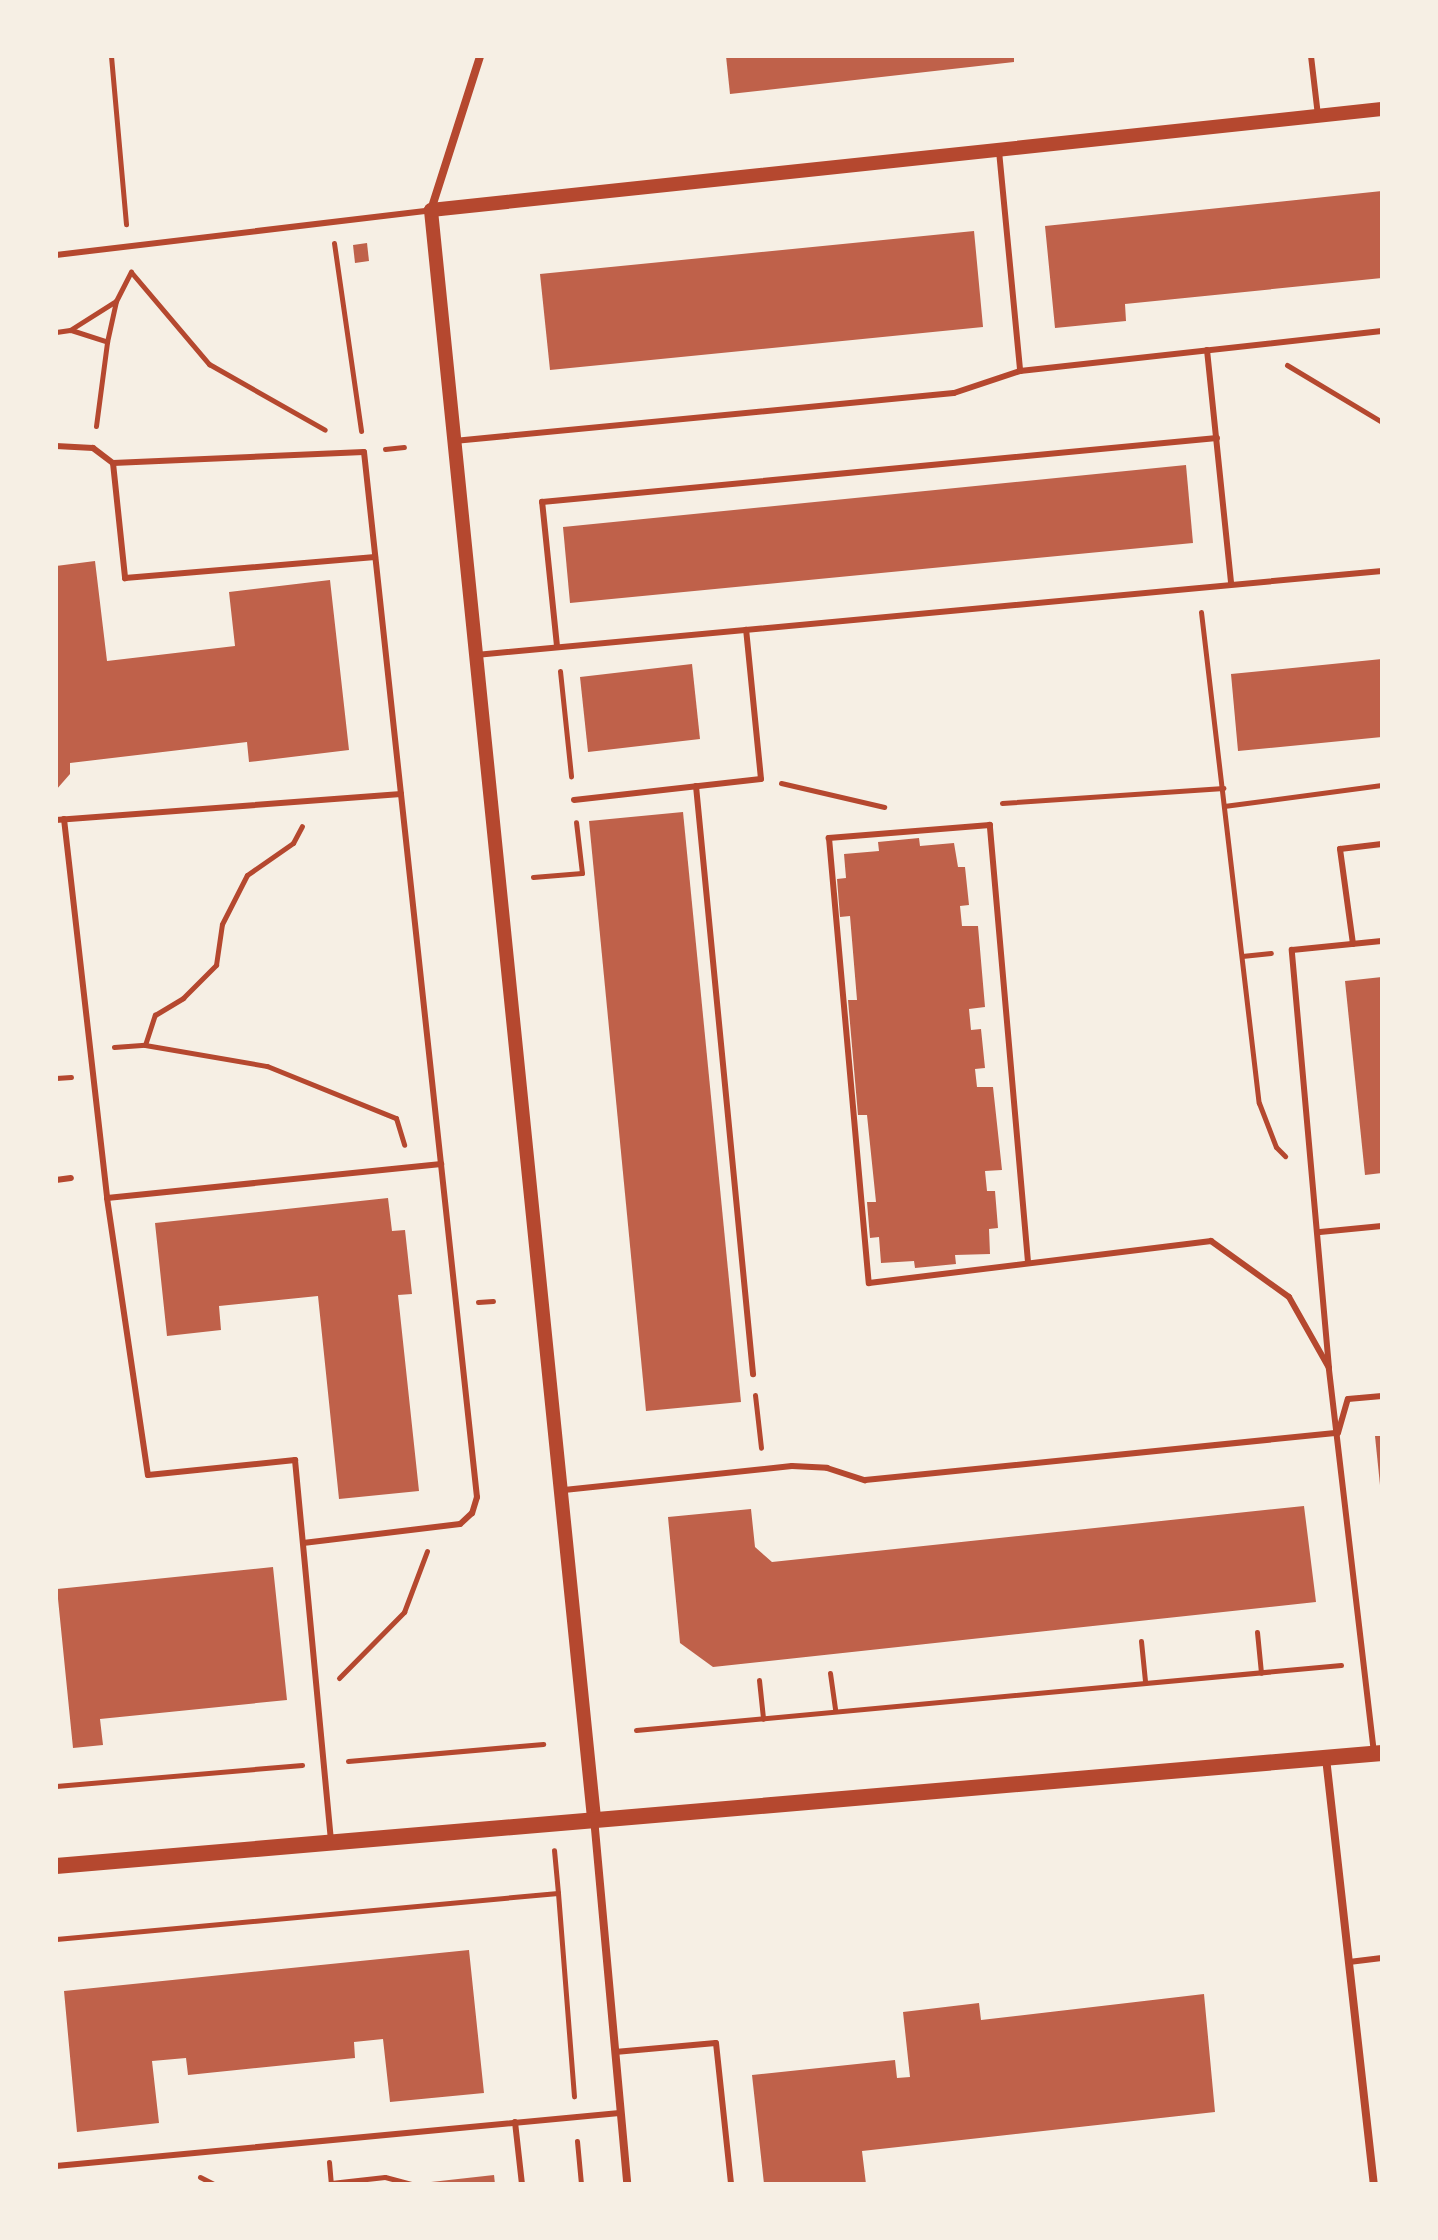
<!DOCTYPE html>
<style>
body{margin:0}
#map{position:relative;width:1438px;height:2240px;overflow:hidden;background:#f6efe4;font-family:Literata,serif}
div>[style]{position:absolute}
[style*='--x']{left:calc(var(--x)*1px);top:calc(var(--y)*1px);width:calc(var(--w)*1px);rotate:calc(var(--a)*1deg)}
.building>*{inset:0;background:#bf614a}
.path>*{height:5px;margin:-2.5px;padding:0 2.5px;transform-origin:2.5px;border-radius:2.5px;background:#b5482f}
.service>*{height:6px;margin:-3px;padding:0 3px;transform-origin:3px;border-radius:3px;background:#b5482f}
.minor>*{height:8px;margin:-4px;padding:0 4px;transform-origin:4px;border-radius:4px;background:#b5482f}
.tertiary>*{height:14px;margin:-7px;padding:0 7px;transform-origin:7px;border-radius:7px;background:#b5482f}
.secondary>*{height:16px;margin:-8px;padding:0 8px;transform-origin:8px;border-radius:8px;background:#b5482f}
span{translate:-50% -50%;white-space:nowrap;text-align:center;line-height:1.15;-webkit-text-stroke:8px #f6efe4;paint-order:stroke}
.frame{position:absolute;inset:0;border:58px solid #f6efe4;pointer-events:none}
</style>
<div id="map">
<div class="building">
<div style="clip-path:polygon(726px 56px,1014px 56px,1014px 62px,730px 94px)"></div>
<div style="clip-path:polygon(1382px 191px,1382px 278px,1125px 304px,1126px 321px,1055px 328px,1045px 226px)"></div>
<div style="clip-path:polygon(974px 231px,983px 327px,550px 370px,540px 274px)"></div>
<div style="clip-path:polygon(367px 243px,369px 261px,355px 263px,353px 245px)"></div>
<div style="clip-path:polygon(1186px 465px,1193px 543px,570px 603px,563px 527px)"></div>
<div style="clip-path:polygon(95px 561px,107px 661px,235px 646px,229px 592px,330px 580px,349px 750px,249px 762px,247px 742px,70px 763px,70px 774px,56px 790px,56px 566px)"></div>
<div style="clip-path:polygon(1382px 659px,1382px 737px,1238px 751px,1231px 674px)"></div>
<div style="clip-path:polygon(692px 664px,700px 739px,588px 752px,580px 677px)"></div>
<div style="clip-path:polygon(683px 812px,741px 1402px,646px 1411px,589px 821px)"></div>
<div style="clip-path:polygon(919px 838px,920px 846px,954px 843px,958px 867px,965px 867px,969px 905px,960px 906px,962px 926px,978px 926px,985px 1007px,969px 1009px,971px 1030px,981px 1029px,985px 1068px,975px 1069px,977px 1087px,993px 1087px,1002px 1170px,985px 1171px,987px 1191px,995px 1191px,998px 1228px,989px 1229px,990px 1254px,955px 1255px,956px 1264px,915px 1268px,914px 1261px,881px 1263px,879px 1237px,870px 1238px,867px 1202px,876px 1202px,867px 1115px,858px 1115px,848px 1000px,857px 1000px,850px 916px,840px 917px,837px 879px,846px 878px,844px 854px,879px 851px,878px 842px)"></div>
<div style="clip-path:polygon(1382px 977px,1382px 1173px,1365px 1175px,1345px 981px)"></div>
<div style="clip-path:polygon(388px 1198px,392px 1231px,405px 1230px,412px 1294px,398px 1295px,419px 1491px,339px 1499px,318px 1296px,219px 1306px,221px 1330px,167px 1336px,155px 1223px)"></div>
<div style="clip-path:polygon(1375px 1436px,1382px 1436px,1382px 1484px,1380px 1485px)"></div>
<div style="clip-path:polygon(1304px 1506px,1316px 1602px,713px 1667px,680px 1643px,668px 1517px,751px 1509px,755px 1547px,772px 1562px)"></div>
<div style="clip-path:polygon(273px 1567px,287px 1700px,100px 1719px,103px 1745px,73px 1748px,57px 1589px)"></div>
<div style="clip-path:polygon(469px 1950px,484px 2093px,390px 2102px,383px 2039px,354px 2042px,355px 2058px,188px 2075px,186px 2058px,152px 2061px,159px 2123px,77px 2132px,64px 1991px)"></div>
<div style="clip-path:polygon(1204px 1994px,1215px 2112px,862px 2151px,866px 2184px,764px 2184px,752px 2075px,895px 2060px,897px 2078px,910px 2077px,903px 2012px,979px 2003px,981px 2020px)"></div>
<div style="clip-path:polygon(494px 2175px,495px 2184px,431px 2184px,431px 2182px)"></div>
</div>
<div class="path">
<div style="--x:111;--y:56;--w:169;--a:84.9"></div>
<div style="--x:334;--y:243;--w:190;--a:81.8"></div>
<div style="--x:71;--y:330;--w:38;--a:18"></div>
<div style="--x:56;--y:332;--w:14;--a:-8"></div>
<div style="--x:70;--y:330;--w:54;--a:-32.2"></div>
<div style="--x:1287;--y:365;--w:111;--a:31"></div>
<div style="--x:96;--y:426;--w:85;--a:-82.5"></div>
<div style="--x:107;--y:342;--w:42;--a:-77.6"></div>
<div style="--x:116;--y:301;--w:33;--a:-63"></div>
<div style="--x:131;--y:272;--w:121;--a:49.7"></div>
<div style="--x:209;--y:364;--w:133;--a:29.6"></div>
<div style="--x:385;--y:449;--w:19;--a:-6"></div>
<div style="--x:1201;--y:612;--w:494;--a:83.3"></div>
<div style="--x:1259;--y:1103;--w:47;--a:68.9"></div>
<div style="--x:1276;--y:1147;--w:13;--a:45"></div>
<div style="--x:560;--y:671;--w:106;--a:84"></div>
<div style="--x:781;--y:783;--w:106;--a:13.1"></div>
<div style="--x:1002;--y:803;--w:222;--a:-3.9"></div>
<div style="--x:1224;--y:806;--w:159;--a:-7.6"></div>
<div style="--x:533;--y:877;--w:49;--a:-4.7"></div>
<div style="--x:582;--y:873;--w:51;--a:-96.7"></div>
<div style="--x:1242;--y:956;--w:29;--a:-6"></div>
<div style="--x:145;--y:1045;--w:32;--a:-72"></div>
<div style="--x:155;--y:1015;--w:33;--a:-31"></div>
<div style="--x:183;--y:998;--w:47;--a:-45"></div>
<div style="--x:216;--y:965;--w:41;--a:-81.7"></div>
<div style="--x:222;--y:924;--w:55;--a:-63"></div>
<div style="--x:247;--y:875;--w:56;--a:-34.8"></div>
<div style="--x:293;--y:843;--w:19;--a:-62"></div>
<div style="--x:114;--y:1047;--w:31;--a:-4"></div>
<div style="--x:145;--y:1045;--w:124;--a:9.8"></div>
<div style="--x:267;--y:1066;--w:139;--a:22"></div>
<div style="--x:396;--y:1118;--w:28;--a:73"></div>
<div style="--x:56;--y:1078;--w:15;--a:-4"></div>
<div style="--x:478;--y:1302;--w:15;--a:-4"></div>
<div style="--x:755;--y:1395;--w:53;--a:83.5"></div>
<div style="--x:1257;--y:1632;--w:41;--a:84.4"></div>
<div style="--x:1141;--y:1641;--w:40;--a:84.3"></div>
<div style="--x:830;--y:1673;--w:37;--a:82"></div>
<div style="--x:339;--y:1678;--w:93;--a:-45.4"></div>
<div style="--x:404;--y:1612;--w:65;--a:-69.3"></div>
<div style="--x:759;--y:1680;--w:39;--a:84"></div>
<div style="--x:636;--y:1730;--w:708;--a:-5.27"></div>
<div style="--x:348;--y:1761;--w:196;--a:-5"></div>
<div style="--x:56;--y:1786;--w:247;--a:-4.9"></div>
<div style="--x:558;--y:1893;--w:204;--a:85.5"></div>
<div style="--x:56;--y:1939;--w:504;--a:-5.24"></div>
<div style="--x:558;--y:1893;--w:43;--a:-95.3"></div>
<div style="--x:577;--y:2141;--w:43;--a:84.7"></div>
<div style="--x:329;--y:2162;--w:22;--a:85"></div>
<div style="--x:200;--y:2177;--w:16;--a:27"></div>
<div style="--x:331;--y:2183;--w:54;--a:-6.3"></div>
<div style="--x:385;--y:2177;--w:28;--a:15"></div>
</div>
<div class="service">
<div style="--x:1311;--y:56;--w:60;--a:83.3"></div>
<div style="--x:999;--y:151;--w:221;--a:84.5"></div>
<div style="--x:56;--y:255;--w:378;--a:-6.8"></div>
<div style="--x:1207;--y:350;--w:235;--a:84.1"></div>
<div style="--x:454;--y:441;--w:502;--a:-5.48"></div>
<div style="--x:954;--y:393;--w:70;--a:-18.4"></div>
<div style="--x:1020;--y:371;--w:364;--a:-6.3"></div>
<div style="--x:56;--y:446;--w:37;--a:3"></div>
<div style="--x:93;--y:448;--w:25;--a:37"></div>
<div style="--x:113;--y:463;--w:251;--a:-2.5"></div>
<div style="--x:364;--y:452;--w:1051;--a:83.83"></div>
<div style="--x:477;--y:1497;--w:17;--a:107"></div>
<div style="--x:472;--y:1513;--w:16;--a:137"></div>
<div style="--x:460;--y:1524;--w:158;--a:173.1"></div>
<div style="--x:113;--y:463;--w:116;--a:84"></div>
<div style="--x:125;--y:578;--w:251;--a:-4.8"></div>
<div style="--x:557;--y:646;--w:145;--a:-95.9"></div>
<div style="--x:542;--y:502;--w:678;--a:-5.42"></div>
<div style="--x:476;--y:655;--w:910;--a:-5.3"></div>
<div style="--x:696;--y:786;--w:591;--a:84.46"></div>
<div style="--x:574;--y:800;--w:188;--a:-6.4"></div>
<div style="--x:761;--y:779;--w:150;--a:-95.7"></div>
<div style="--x:64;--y:819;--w:381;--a:83.5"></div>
<div style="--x:107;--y:1198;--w:280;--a:81.6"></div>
<div style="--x:148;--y:1475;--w:148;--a:-5.8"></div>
<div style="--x:295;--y:1460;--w:382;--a:84.6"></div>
<div style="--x:56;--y:820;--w:346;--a:-4.3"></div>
<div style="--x:1353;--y:944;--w:96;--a:-97.8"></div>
<div style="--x:1340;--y:849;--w:42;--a:-6.8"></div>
<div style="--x:56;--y:1180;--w:15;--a:-8"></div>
<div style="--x:107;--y:1198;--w:336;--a:-5.8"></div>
<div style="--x:1320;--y:1232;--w:62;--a:-5.5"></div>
<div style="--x:1028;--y:1262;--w:439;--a:-95"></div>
<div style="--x:990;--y:825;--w:162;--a:175.4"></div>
<div style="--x:829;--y:838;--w:447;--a:84.9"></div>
<div style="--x:869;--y:1283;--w:345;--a:-7"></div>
<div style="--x:1211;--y:1241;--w:96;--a:35.7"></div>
<div style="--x:1289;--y:1297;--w:81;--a:60.6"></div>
<div style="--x:564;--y:1490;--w:229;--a:-6"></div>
<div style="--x:792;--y:1466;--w:35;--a:3"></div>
<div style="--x:827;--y:1468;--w:40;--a:18"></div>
<div style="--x:865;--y:1480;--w:475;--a:-5.7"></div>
<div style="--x:1338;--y:1433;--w:35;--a:-74"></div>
<div style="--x:1348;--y:1399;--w:34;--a:-5"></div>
<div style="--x:1374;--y:1753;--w:388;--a:-96.7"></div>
<div style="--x:1329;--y:1368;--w:420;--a:-95.1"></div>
<div style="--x:1292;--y:950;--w:90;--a:-5.7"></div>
<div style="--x:1349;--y:1962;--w:33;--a:-7"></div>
<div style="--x:615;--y:2052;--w:101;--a:-5.1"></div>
<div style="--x:716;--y:2043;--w:142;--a:83.9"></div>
<div style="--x:515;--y:2122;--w:62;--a:83.6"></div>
<div style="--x:56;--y:2166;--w:566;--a:-5.37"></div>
</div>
<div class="minor">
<div style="--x:431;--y:210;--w:162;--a:-72.3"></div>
<div style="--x:1326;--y:1758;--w:429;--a:83.6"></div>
<div style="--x:594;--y:1818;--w:367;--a:84.8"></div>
</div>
<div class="tertiary">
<div style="--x:594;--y:1818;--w:1616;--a:-95.79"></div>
<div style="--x:431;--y:210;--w:956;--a:-6.06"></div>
</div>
<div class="secondary">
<div style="--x:56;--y:1866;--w:1331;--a:-4.87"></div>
</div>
<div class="frame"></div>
</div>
